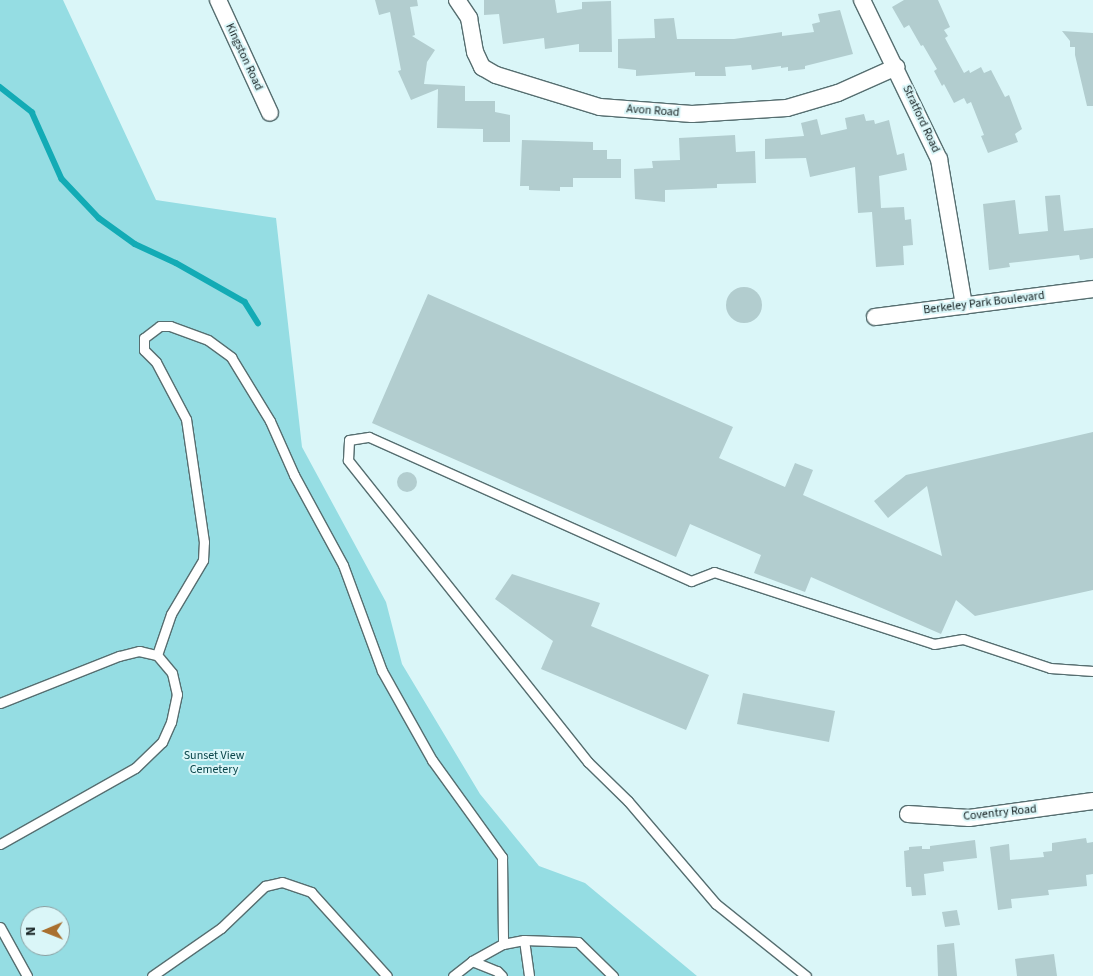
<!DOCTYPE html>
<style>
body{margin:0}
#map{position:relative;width:1093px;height:976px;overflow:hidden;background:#daf6f8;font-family:"Source Sans 3",sans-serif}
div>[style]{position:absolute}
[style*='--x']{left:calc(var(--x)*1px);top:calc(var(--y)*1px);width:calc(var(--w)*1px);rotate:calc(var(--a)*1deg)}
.green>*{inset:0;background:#95dde3}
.stream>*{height:5.5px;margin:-2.75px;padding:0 2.75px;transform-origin:2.75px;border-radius:2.75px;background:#13abb5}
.building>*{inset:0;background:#b2cdcf}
.round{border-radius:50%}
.roads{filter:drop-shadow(1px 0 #566e70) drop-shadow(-1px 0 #566e70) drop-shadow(0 1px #566e70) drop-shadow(0 -1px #566e70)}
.lane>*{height:9px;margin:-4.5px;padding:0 4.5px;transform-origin:4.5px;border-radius:4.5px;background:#fff}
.street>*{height:16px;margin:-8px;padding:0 8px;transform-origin:8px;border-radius:8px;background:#fff}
span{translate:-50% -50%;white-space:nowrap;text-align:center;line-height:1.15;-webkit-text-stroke:4px #daf6f8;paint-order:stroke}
.street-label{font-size:12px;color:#131d1e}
.park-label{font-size:12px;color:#094549}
.north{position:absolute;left:20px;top:906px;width:50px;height:50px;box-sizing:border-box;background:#daf6f8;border:1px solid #8a9fa1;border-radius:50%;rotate:269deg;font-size:14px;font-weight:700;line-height:20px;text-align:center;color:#131d1e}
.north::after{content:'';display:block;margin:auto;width:18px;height:22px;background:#a9702f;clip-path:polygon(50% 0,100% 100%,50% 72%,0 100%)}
</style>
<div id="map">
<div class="green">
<div style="clip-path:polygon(evenodd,0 0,63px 0,156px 200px,276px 218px,302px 447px,386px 602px,402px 664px,480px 794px,539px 866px,585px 883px,697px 976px,0 976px,0 0,30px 916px,60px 916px,60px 946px,30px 946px,30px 916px)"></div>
</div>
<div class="stream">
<div style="--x:0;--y:87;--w:41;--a:38"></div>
<div style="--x:32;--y:112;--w:73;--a:65.9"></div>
<div style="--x:62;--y:179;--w:54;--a:46.5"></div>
<div style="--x:99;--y:218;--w:44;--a:35.8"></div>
<div style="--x:135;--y:244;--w:45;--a:24.9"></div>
<div style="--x:176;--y:263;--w:79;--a:29.5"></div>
<div style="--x:245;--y:302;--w:25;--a:58"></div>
</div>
<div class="building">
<div style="clip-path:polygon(375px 0,417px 0,418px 6px,410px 7px,415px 35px,412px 36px,435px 50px,427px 62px,424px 84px,465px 86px,465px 101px,495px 101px,495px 112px,510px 115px,510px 142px,483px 142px,483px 129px,437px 128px,438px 89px,411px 100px,398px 71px,401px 70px,390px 12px,379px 15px)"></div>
<div style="clip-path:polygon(484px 0,555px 0,557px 13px,582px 9px,582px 2px,611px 1px,612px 52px,579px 52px,579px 44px,545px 49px,544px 38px,503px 44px,499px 14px,484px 15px)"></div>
<div style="clip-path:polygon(904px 0,938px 0,950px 27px,944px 30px,948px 36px,945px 38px,964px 73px,969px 70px,970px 73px,981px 67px,984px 73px,991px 70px,1005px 97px,1009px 95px,1022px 129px,1015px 134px,1018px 142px,988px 153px,981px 136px,984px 135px,971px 102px,967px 104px,964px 98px,954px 103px,944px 84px,942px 86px,934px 71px,937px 69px,923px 45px,921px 46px,909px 25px,904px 28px,892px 7px)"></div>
<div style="clip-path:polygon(840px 10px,853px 54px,805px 66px,805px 69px,788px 71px,788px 67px,781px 68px,781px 66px,752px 70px,751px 65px,725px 67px,726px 76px,695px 76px,695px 72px,636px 76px,636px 70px,618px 68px,618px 39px,655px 38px,654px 19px,674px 18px,677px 39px,734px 39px,782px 32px,782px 36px,814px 32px,812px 24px,820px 22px,818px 14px)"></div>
<div style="clip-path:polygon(1062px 31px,1093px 33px,1093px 106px,1087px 106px,1075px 55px,1075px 47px,1070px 47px,1070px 41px)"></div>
<div style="clip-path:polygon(864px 114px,866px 121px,874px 120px,875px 124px,889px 120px,897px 155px,904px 153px,907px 170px,879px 176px,881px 208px,904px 207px,905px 220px,911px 219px,913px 245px,903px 246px,904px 265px,876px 267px,872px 212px,858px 213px,855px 167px,810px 177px,806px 158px,765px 159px,765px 139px,804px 136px,801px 123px,817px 119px,821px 135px,847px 129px,845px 118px)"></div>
<div style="clip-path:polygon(735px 135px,736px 152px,755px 151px,756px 183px,717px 184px,717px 188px,665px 190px,665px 202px,635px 199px,634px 169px,653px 168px,652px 161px,680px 160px,679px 138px)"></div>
<div style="clip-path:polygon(522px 140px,593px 142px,593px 150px,607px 150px,607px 159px,621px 159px,621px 178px,573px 178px,573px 187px,560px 187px,560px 191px,529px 190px,529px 186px,520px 186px)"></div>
<div style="clip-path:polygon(1060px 195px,1064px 231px,1093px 228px,1093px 258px,1080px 260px,1079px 255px,1009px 263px,1010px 267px,989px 270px,983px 204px,1015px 200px,1019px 234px,1048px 231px,1045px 196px)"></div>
<div class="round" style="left:726px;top:287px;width:36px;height:36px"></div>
<div style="clip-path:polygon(428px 294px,733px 427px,719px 458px,785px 487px,795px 463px,813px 470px,803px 495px,942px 556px,927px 486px,888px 518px,874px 501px,906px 475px,1093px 432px,1093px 590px,975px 616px,956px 600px,941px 634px,811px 577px,805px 592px,754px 573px,761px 555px,690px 524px,676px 557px,372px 423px)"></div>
<div class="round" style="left:397px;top:472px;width:20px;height:20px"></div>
<div style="clip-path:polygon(512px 574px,600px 603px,591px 626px,709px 675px,686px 730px,541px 669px,553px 641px,495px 599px)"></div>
<div style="clip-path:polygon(743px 693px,835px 711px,829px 742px,737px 724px)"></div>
<div style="clip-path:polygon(1086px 838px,1087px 843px,1093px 842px,1093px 874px,1086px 875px,1087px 886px,1048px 890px,1049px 895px,1011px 899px,1012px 908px,998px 910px,990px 847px,1009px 844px,1010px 860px,1044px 857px,1043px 852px,1052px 851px,1052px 843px)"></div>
<div style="clip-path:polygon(975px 840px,977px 858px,943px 862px,944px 871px,924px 874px,926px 895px,912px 896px,911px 887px,906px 887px,904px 851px,909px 850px,909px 847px,922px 846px,922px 849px,930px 849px,930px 846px)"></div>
<div style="clip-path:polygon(957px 910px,960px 925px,945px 927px,942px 912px)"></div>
<div style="clip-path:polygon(954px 943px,957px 976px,938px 976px,937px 945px)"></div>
<div style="clip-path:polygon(1054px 954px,1057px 976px,1017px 976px,1015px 959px)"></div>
</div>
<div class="roads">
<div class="lane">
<div style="--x:157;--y:655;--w:43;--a:-71.1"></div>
<div style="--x:171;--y:614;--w:63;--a:-59.3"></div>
<div style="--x:203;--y:560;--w:18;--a:-87"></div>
<div style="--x:204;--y:542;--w:124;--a:-98.3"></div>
<div style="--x:186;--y:419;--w:64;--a:-117.8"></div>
<div style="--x:156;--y:362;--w:17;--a:-135"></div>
<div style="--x:144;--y:350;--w:12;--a:-90"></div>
<div style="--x:144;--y:338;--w:20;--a:-37"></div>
<div style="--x:160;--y:326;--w:10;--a:0"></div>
<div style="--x:170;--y:326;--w:40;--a:20.2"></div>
<div style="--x:208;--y:340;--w:29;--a:36"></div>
<div style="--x:231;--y:357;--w:75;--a:58.6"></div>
<div style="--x:270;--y:421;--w:59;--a:66"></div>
<div style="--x:294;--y:475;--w:102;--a:61.4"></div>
<div style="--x:343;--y:565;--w:113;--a:69.8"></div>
<div style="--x:382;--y:671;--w:102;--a:60.7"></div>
<div style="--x:432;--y:760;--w:120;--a:54.2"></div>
<div style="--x:502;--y:857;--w:87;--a:89.3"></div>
<div style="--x:0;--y:703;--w:128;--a:-21.6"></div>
<div style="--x:119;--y:656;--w:21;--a:-14"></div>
<div style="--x:139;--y:651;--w:18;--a:13"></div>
<div style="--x:157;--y:655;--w:23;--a:50"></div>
<div style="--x:172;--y:673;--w:22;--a:77"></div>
<div style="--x:177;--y:694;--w:29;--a:102"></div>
<div style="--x:171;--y:722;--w:22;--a:114"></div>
<div style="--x:162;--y:742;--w:37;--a:136"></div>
<div style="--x:135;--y:768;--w:155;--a:150.6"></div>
<div style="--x:0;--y:927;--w:56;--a:61.1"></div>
<div style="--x:524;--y:940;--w:36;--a:82"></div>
<div style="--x:472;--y:961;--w:27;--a:22"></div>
<div style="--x:497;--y:971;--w:7;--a:45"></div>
<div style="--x:152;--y:976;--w:84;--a:-34.8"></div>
<div style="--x:221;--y:928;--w:61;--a:-43.7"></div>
<div style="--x:265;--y:886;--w:17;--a:-13"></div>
<div style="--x:282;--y:882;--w:31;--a:19"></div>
<div style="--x:311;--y:892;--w:113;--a:47.9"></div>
<div style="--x:453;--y:976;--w:24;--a:-38"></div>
<div style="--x:472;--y:961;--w:35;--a:-29"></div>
<div style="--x:503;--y:944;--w:21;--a:-11"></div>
<div style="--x:524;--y:940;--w:54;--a:2.1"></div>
<div style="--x:578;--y:942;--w:49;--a:44.2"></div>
<div style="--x:806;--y:976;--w:115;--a:-141.3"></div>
<div style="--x:716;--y:904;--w:135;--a:-130.5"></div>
<div style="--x:628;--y:801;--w:56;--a:-135.7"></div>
<div style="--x:588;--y:762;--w:386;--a:-128.5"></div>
<div style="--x:348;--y:460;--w:20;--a:-87"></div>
<div style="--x:349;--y:440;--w:20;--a:-9"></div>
<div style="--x:369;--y:437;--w:353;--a:24.1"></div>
<div style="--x:691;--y:581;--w:25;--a:-21"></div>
<div style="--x:714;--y:572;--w:231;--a:18.1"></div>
<div style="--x:934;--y:644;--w:29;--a:-10"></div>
<div style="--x:963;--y:639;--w:92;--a:18.4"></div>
<div style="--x:1050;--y:668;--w:43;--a:4"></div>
</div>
<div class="street">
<div style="--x:218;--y:0;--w:124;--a:65.3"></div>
<div style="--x:457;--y:0;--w:22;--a:56"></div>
<div style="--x:469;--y:18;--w:35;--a:80"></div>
<div style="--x:475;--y:52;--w:17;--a:65"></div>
<div style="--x:482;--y:67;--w:16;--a:30"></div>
<div style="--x:496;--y:75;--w:109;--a:17.1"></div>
<div style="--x:600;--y:107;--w:92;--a:4.4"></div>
<div style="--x:692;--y:114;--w:95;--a:-3.6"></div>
<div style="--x:787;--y:108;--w:53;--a:-16.4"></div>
<div style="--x:838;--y:93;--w:64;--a:-24.1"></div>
<div style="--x:862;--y:0;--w:177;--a:64.2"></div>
<div style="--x:939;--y:159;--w:149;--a:80.3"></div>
<div style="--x:875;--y:317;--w:220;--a:-7.3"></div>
<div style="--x:908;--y:814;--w:61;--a:3.8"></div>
<div style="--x:969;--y:818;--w:125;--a:-7.8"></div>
</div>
</div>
<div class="street-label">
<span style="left:244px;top:57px;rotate:65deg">Kingston Road</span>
<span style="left:653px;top:111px;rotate:4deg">Avon Road</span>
<span style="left:921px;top:119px;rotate:65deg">Stratford Road</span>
<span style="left:984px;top:303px;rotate:-7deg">Berkeley Park Boulevard</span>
<span style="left:1000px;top:813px;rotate:-6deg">Coventry Road</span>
</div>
<div class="park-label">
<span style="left:214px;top:763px">Sunset View<br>Cemetery</span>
</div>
<div class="north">N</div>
</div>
